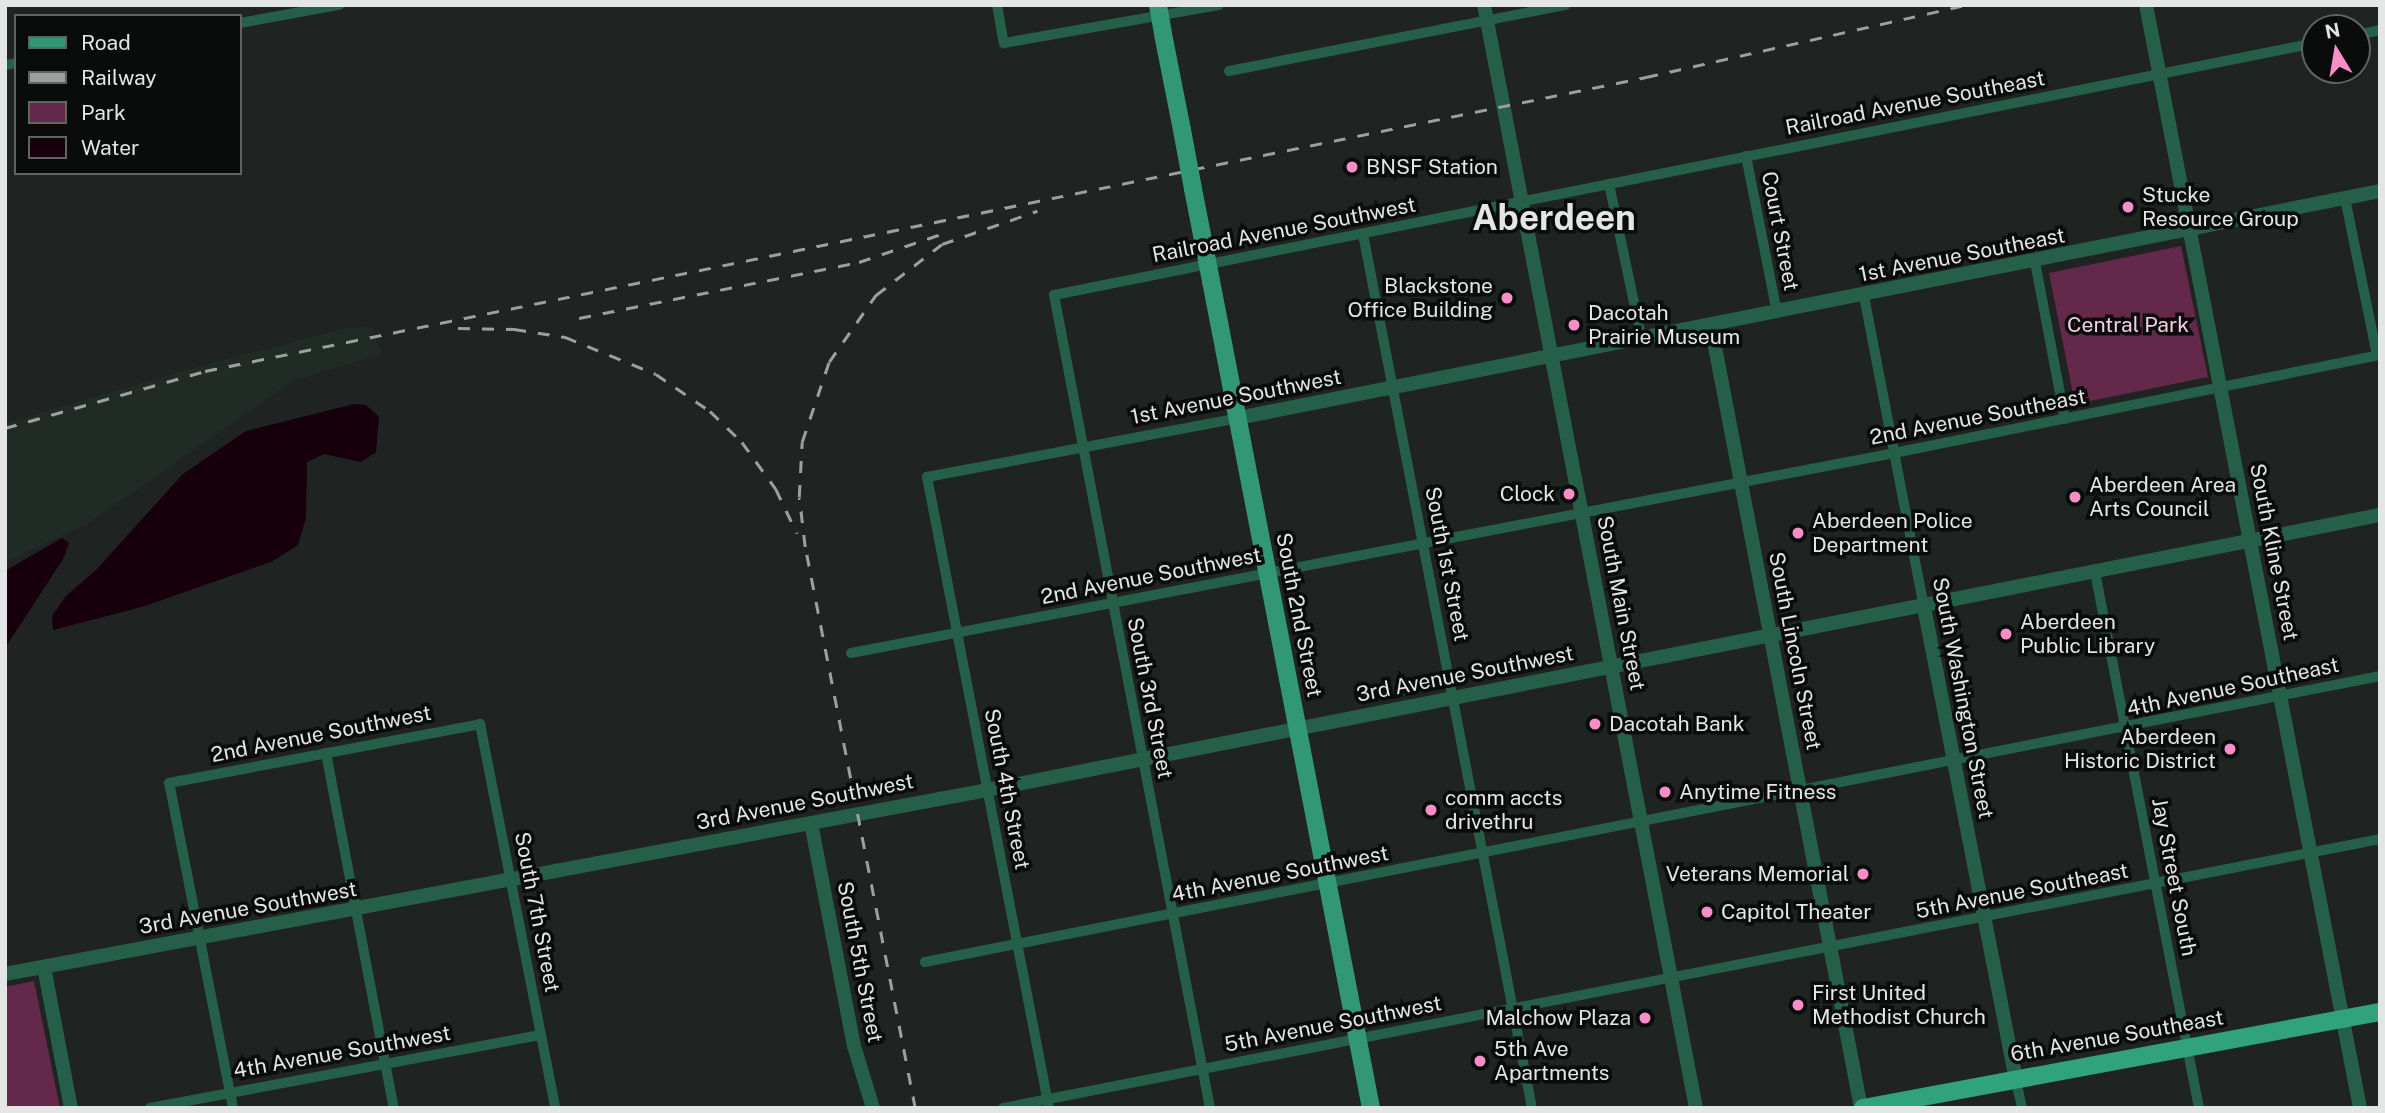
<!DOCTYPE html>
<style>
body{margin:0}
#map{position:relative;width:2385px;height:1113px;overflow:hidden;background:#1f2322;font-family:"Public Sans",sans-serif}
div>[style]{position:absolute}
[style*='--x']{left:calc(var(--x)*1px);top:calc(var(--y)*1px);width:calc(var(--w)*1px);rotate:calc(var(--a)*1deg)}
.built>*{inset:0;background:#202b26}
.green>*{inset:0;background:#64294a}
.water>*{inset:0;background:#17000c}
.minor>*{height:10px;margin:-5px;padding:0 5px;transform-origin:5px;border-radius:5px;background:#255f4a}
.tertiary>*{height:14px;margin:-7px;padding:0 7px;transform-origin:7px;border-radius:7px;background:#255f4a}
.primary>*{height:18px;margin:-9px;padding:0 9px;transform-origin:9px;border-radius:9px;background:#329774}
.trunk>*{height:18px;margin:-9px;padding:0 9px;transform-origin:9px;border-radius:9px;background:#30a27c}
.rail>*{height:2.5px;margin-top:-1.25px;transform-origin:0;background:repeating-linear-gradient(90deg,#9b9f9e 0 12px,transparent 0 24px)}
.primary-bridge>*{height:18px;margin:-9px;padding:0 9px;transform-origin:9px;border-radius:9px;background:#329774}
.dots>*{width:19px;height:19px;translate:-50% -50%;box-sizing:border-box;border:4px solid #0a0c0b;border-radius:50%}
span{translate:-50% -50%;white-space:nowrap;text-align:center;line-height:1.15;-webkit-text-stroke:7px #0a0c0b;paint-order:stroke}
.street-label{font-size:21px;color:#e3e6e5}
.poi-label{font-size:21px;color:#e3e6e5}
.left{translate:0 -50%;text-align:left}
.right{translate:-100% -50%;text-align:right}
.park-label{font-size:21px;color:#f6cee1}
.town-label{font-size:35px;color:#e3e6e5;font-weight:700}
.frame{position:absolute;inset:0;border:7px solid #e3e6e5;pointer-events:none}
.legend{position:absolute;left:14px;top:14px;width:228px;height:161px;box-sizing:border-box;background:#0a0c0b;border:2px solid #616362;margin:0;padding:9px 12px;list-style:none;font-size:21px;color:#e3e6e5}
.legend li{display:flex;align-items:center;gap:14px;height:35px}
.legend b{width:35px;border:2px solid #616362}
.north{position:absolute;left:2301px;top:14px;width:70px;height:70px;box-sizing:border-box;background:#0a0c0b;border:2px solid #616362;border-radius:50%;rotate:349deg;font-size:19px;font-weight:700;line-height:28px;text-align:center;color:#e3e6e5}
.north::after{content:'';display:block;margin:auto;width:24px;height:32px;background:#fa8fc7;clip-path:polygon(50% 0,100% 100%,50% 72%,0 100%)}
</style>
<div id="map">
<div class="built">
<div style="clip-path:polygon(371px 327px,382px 354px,293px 381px,92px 521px,5px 563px,5px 423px,190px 369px,346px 328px)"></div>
</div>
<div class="green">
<div style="clip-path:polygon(2181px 246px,2208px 377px,2075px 404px,2049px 273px)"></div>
<div style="clip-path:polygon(34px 981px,60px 1108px,5px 1108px,5px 987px)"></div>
</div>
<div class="water">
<div style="clip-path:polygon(354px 404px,366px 405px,379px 417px,376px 452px,361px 462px,324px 454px,307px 462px,306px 518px,298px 545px,273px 561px,145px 606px,53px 630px,52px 616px,66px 596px,96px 570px,183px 474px,246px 431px)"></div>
<div style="clip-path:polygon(62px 538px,69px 543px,63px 559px,5px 648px,5px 571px)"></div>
</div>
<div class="minor">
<div style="--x:997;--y:5;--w:39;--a:80"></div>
<div style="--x:1004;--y:43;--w:218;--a:-10"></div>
<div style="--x:240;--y:23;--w:101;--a:-10.3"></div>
<div style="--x:2357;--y:35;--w:24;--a:-12"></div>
<div style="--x:5;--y:65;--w:11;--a:-10"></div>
<div style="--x:1229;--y:71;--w:343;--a:-11.1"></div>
<div style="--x:1746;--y:156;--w:160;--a:78.8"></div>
<div style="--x:1609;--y:184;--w:159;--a:78.1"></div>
<div style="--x:2345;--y:198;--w:160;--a:78.5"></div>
<div style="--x:1363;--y:234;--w:890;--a:79.06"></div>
<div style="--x:2035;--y:262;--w:160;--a:79.2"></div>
<div style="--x:1864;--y:296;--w:317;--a:79.1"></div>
<div style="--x:2095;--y:572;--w:546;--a:79.02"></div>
<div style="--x:851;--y:653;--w:1062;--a:-10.85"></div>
<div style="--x:1894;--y:453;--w:496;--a:-11.4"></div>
<div style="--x:326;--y:753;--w:361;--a:79.2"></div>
<div style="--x:925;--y:962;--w:1483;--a:-11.12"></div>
<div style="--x:2015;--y:1077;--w:32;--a:77"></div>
<div style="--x:150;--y:1108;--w:398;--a:-10.6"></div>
<div style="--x:233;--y:1108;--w:331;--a:-101.1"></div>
<div style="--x:169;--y:783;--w:317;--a:-10.7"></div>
<div style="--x:480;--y:724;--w:391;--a:78.9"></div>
<div style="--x:1003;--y:1108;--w:1403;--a:-11.05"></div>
<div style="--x:1049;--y:1108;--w:643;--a:-100.94"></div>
<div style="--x:927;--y:477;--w:317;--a:-10.7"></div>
<div style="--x:1210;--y:1108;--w:828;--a:-100.86"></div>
<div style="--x:1054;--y:295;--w:1286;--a:-11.3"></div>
</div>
<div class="tertiary">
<div style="--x:1484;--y:5;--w:1123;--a:79.12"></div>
<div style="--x:2146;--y:5;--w:1124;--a:79.02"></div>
<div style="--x:1711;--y:326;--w:796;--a:79.14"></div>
<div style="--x:1238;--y:418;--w:1164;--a:-11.24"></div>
<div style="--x:1924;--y:607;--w:479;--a:79"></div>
<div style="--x:811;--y:823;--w:227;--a:79.1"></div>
<div style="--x:854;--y:1046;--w:65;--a:73"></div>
<div style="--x:44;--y:967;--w:144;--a:79.2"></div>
<div style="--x:5;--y:974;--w:999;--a:-10.61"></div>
<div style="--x:987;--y:790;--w:1420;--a:-11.17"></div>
</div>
<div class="primary">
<div style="--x:1163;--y:34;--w:98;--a:78.8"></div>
<div style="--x:1193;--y:189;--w:62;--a:78.9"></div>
<div style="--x:1211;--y:281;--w:842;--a:79.05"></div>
</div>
<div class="trunk">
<div style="--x:1863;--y:1108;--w:526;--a:-10.52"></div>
</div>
<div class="rail">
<div style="--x:579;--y:318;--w:286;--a:-11.3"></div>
<div style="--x:859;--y:262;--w:93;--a:-18.8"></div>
<div style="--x:458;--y:328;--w:56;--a:1"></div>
<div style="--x:514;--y:329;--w:52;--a:8.9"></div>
<div style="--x:565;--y:337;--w:98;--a:22.1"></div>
<div style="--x:656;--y:374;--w:65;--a:34.4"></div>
<div style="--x:710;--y:411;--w:45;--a:44.1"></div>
<div style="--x:742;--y:442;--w:58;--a:54.1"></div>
<div style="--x:776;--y:489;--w:49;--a:64.5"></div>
<div style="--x:5;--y:428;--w:208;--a:-15.9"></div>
<div style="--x:205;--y:371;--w:1471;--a:-11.53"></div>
<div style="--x:1646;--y:77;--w:327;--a:-12.7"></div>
<div style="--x:915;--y:1108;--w:572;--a:-101.09"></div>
<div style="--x:805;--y:547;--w:50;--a:-96.8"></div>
<div style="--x:799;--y:497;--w:55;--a:-86.9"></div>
<div style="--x:802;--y:442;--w:84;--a:-71.4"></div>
<div style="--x:829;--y:362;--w:82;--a:-55"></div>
<div style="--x:876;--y:295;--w:83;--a:-37.7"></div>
<div style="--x:942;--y:244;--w:101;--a:-19.2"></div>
</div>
<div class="primary-bridge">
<div style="--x:1158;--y:5;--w:29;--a:80"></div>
<div style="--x:1182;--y:130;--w:60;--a:79.4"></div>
<div style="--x:1205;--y:250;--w:32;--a:79"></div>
</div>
<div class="dots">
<div style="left:1352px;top:167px;background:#fa8fc7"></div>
<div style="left:2128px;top:207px;background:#fa8fc7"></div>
<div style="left:1507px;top:298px;background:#fa8fc7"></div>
<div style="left:1574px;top:325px;background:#fa8fc7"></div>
<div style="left:1569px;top:494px;background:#fa8fc7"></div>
<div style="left:2075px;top:497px;background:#fa8fc7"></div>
<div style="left:1798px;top:533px;background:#fa8fc7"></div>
<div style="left:2006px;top:634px;background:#fa8fc7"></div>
<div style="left:1595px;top:724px;background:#fa8fc7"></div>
<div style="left:2230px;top:749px;background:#fa8fc7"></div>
<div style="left:1665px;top:792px;background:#fa8fc7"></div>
<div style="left:1431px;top:810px;background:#fa8fc7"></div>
<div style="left:1863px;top:874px;background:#fa8fc7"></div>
<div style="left:1707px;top:912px;background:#fa8fc7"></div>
<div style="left:1798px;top:1005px;background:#fa8fc7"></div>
<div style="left:1645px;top:1018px;background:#fa8fc7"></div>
<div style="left:1480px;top:1061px;background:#fa8fc7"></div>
</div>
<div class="street-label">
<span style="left:1915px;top:103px;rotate:-11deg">Railroad Avenue Southeast</span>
<span style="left:1284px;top:230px;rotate:-11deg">Railroad Avenue Southwest</span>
<span style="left:1780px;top:231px;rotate:79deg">Court Street</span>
<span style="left:1962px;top:255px;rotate:-11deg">1st Avenue Southeast</span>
<span style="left:1236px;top:397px;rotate:-11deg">1st Avenue Southwest</span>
<span style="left:1978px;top:417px;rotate:-11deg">2nd Avenue Southeast</span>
<span style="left:2274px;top:552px;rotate:79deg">South Kline Street</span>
<span style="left:1447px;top:564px;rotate:79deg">South 1st Street</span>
<span style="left:1151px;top:576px;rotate:-11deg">2nd Avenue Southwest</span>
<span style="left:1621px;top:603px;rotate:79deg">South Main Street</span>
<span style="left:1299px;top:615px;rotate:79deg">South 2nd Street</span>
<span style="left:1795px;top:651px;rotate:79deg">South Lincoln Street</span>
<span style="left:1465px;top:674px;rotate:-11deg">3rd Avenue Southwest</span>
<span style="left:2233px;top:687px;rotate:-12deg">4th Avenue Southeast</span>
<span style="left:1150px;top:698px;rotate:79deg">South 3rd Street</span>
<span style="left:1963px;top:698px;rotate:79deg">South Washington Street</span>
<span style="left:321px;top:734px;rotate:-11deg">2nd Avenue Southwest</span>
<span style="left:1007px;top:789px;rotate:79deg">South 4th Street</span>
<span style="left:805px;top:802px;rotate:-11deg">3rd Avenue Southwest</span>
<span style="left:1280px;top:874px;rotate:-11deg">4th Avenue Southwest</span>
<span style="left:2174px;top:877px;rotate:79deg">Jay Street South</span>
<span style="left:2022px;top:891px;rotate:-11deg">5th Avenue Southeast</span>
<span style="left:248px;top:908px;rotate:-10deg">3rd Avenue Southwest</span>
<span style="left:537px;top:912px;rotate:79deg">South 7th Street</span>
<span style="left:860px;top:962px;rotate:79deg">South 5th Street</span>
<span style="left:1333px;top:1024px;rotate:-11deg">5th Avenue Southwest</span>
<span style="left:2117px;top:1036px;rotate:-10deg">6th Avenue Southeast</span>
<span style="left:342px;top:1052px;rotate:-10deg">4th Avenue Southwest</span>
</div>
<div class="poi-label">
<span class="left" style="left:1366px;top:167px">BNSF Station</span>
<span class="left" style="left:2142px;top:207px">Stucke<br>Resource Group</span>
<span class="right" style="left:1493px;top:298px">Blackstone<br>Office Building</span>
<span class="left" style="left:1588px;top:325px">Dacotah<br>Prairie Museum</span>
<span class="left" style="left:2089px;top:497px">Aberdeen Area<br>Arts Council</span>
<span class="right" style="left:1555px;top:494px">Clock</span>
<span class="left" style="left:1812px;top:533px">Aberdeen Police<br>Department</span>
<span class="left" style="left:2020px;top:634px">Aberdeen<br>Public Library</span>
<span class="left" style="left:1609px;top:724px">Dacotah Bank</span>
<span class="right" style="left:2216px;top:749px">Aberdeen<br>Historic District</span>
<span class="left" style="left:1679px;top:792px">Anytime Fitness</span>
<span class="left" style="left:1445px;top:810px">comm accts<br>drivethru</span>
<span class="right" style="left:1849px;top:874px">Veterans Memorial</span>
<span class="left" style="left:1721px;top:912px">Capitol Theater</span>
<span class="left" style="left:1812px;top:1005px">First United<br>Methodist Church</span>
<span class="right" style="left:1631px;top:1018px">Malchow Plaza</span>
<span class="left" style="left:1494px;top:1061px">5th Ave<br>Apartments</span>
</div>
<div class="park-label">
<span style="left:2128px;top:325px">Central Park</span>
</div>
<div class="town-label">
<span style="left:1554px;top:218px">Aberdeen</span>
</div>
<div class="frame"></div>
<ul class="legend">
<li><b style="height:9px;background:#329774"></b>Road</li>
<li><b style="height:9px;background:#9b9f9e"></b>Railway</li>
<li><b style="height:19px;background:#64294a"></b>Park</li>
<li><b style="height:19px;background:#17000c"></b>Water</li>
</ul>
<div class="north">N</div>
</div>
